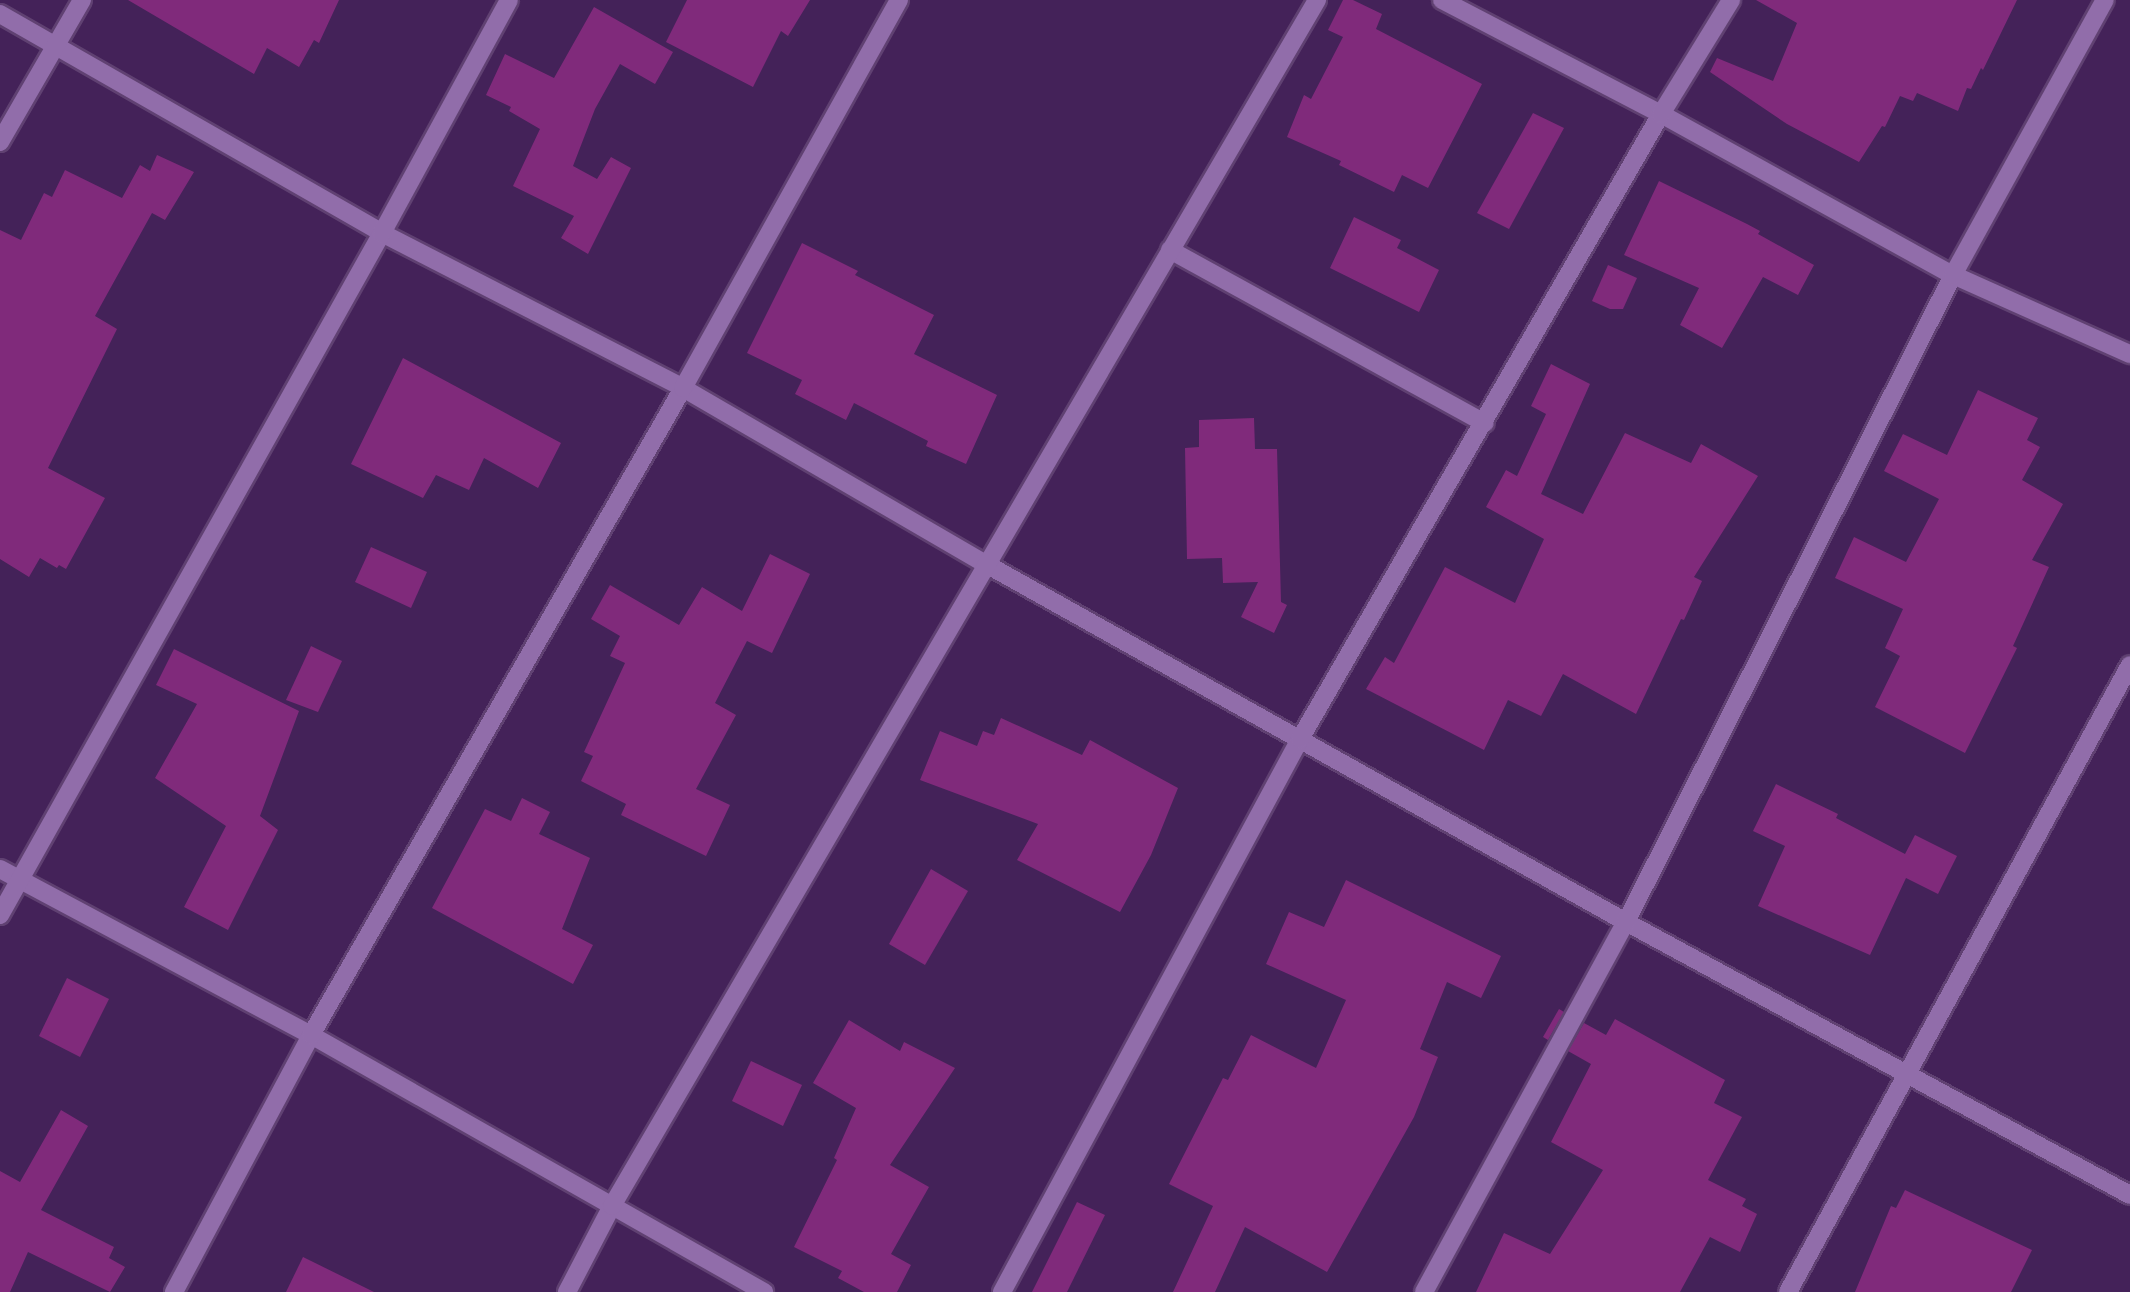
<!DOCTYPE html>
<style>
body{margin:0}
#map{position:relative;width:2130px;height:1292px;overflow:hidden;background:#442259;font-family:Karla,sans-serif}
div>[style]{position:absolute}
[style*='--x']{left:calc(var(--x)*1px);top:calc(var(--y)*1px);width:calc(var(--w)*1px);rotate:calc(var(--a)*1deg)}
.building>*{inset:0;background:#802a7b}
.roads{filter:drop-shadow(2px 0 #604172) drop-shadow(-2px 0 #604172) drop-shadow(0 2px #604172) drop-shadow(0 -2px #604172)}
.minor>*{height:18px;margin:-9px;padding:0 9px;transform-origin:9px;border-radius:9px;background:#916daa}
span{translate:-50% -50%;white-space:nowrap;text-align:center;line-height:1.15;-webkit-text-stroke:7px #442259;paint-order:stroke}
</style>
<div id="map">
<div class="building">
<div style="clip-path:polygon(128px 0,339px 0,319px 43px,314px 40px,299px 67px,267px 48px,254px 74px)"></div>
<div style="clip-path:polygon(687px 0,810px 0,788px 36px,781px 31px,753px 87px,666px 42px)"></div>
<div style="clip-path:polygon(1343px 0,1353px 0,1382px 14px,1376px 29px,1482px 84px,1428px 188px,1402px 175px,1394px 192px,1339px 165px,1341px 161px,1287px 137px,1304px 95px,1311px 99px,1343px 37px,1328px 30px)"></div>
<div style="clip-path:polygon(1756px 0,2017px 0,1983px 70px,1981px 68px,1971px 89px,1967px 88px,1958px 111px,1917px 93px,1913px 101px,1900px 96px,1885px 127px,1882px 126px,1859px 162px,1787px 124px,1710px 72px,1717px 58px,1773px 81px,1797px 23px)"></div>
<div style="clip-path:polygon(594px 7px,673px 52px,655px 84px,620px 64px,595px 109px,573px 166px,597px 179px,611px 157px,631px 168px,588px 254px,561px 238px,574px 216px,513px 186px,540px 129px,509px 111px,511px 107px,486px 95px,505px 54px,554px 78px)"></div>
<div style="clip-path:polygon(1533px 113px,1564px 128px,1509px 229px,1477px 213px)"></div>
<div style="clip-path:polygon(157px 155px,194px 172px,165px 220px,152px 213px,95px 316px,117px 329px,48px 468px,105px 498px,66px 569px,59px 565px,57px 568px,40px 558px,29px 577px,0 559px,0 230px,21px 240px,44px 193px,52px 197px,65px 170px,122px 198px,140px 165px,150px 171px)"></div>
<div style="clip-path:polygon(1659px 181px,1747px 224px,1760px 231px,1758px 234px,1814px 265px,1798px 295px,1763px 277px,1722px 348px,1680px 325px,1699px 288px,1624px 255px)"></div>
<div style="clip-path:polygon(1354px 217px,1401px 240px,1397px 248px,1439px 270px,1419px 312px,1330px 268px)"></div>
<div style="clip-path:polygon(802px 243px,858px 271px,855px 275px,934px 315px,914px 354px,997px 395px,966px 464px,926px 446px,928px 441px,854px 403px,846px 420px,795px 394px,802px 380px,747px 353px)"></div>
<div style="clip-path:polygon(1608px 265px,1637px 278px,1623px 309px,1610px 309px,1592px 301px)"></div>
<div style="clip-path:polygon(403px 358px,561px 443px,538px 488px,484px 458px,469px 490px,436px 475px,423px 498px,351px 464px)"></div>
<div style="clip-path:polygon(1551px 364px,1590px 384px,1541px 494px,1583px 514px,1625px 433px,1691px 463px,1701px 444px,1758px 476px,1694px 577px,1702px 581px,1684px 620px,1681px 619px,1636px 714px,1563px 674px,1541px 716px,1508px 700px,1484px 750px,1366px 689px,1385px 657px,1394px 663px,1445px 567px,1515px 603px,1544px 539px,1486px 507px,1506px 470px,1517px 476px,1546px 414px,1531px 406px)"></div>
<div style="clip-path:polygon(1978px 390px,2038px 418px,2027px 440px,2040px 447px,2022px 480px,2063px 504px,2032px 560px,2049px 567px,2013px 646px,2017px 648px,1965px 753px,1875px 707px,1900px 656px,1885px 648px,1903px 609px,1835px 578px,1854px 537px,1906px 562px,1939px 499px,1884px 471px,1903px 434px,1947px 455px)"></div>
<div style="clip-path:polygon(1254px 418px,1255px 449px,1277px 449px,1281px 602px,1287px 605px,1274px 633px,1241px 617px,1258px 582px,1223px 583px,1222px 558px,1187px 559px,1185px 448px,1199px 447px,1199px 420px)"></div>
<div style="clip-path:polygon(371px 547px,427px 572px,411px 608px,355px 582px)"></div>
<div style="clip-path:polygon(770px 554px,810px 574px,772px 653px,747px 641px,715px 703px,736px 715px,696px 789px,730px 805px,706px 856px,621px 815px,626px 804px,581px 781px,593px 756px,584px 752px,625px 663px,610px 656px,620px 636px,591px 619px,610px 585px,679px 625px,702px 587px,742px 611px)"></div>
<div style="clip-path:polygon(311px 646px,342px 661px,318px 712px,286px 700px)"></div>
<div style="clip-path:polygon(174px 649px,299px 711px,260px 816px,278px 830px,228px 930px,184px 907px,226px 826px,155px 778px,197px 704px,156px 685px)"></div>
<div style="clip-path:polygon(1001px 718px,1082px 755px,1090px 740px,1178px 788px,1151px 855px,1120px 912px,1017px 860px,1038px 824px,920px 780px,940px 731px,977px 746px,983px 731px,994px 735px)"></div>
<div style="clip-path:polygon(1776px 784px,1838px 814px,1836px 818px,1905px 854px,1915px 835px,1957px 856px,1938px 894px,1906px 878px,1870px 955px,1758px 906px,1785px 846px,1753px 831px)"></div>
<div style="clip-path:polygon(522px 798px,550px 812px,539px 834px,590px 858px,562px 929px,593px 945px,573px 984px,432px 908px,485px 809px,511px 821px)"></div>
<div style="clip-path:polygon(931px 869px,968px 891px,925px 965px,889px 944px)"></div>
<div style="clip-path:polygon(1346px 880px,1501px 956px,1481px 998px,1447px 982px,1420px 1049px,1438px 1057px,1414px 1117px,1327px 1272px,1245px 1227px,1215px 1292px,1173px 1292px,1213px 1206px,1169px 1184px,1223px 1078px,1228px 1080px,1251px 1035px,1316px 1068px,1346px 1000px,1266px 964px,1289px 912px,1324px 927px)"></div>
<div style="clip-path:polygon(67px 978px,109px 999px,80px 1057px,39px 1036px)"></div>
<div style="clip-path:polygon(1559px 1009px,1564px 1012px,1548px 1040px,1543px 1037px)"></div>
<div style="clip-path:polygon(1615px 1019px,1725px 1080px,1714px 1103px,1742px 1117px,1708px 1180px,1746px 1199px,1742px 1206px,1757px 1214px,1740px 1252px,1710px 1237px,1680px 1292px,1476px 1292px,1504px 1233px,1550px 1254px,1603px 1170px,1551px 1142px,1591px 1064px,1568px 1051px,1584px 1023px,1606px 1035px)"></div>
<div style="clip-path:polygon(849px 1020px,900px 1051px,904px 1042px,955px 1068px,890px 1165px,929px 1187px,891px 1254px,911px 1265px,897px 1292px,864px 1292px,838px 1278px,842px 1271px,794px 1247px,837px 1160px,834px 1158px,856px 1108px,813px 1083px)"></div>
<div style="clip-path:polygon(751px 1061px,802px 1085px,783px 1126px,732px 1101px)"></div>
<div style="clip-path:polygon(61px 1110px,88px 1126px,41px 1210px,114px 1247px,109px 1258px,125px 1267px,110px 1292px,28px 1252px,10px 1292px,0 1292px,0 1171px,20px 1182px)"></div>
<div style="clip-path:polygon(1905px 1190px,2032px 1250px,2011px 1292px,1855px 1292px,1891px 1206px,1896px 1208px)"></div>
<div style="clip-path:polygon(1077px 1202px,1105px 1215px,1067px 1292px,1032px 1292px)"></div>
<div style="clip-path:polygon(303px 1257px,374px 1292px,286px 1292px)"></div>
</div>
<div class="roads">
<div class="minor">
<div style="--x:1442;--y:0;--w:247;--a:27.5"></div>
<div style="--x:1661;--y:114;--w:333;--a:28.9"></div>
<div style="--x:1953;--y:275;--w:194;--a:24.1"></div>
<div style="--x:0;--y:14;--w:440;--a:29.8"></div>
<div style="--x:382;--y:233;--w:339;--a:27.2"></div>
<div style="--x:683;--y:388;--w:350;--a:30.2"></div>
<div style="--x:986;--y:564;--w:733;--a:29.22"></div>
<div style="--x:1626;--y:922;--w:573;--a:28.44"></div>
<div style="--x:0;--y:142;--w:164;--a:-60"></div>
<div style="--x:1170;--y:250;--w:359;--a:28.8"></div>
<div style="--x:0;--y:869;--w:353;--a:28.1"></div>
<div style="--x:311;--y:1035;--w:521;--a:29.57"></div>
<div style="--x:0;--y:915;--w:782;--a:-60.75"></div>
<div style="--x:382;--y:233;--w:265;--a:-61.4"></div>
<div style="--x:174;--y:1292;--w:291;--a:-61.9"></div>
<div style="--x:311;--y:1035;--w:746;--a:-60.1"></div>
<div style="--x:683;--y:388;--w:444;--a:-60.9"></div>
<div style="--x:567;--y:1292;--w:97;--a:-62.4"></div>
<div style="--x:612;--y:1206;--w:1397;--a:-59.69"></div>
<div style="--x:1002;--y:1292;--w:628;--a:-61.68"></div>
<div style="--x:1300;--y:739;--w:722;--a:-59.99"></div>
<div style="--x:1661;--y:114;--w:134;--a:-58.4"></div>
<div style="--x:1424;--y:1292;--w:422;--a:-61.4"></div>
<div style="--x:1626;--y:922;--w:725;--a:-63.19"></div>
<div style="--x:1953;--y:275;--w:314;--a:-61.1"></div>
<div style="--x:1788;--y:1292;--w:714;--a:-61.39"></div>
</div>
</div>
</div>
